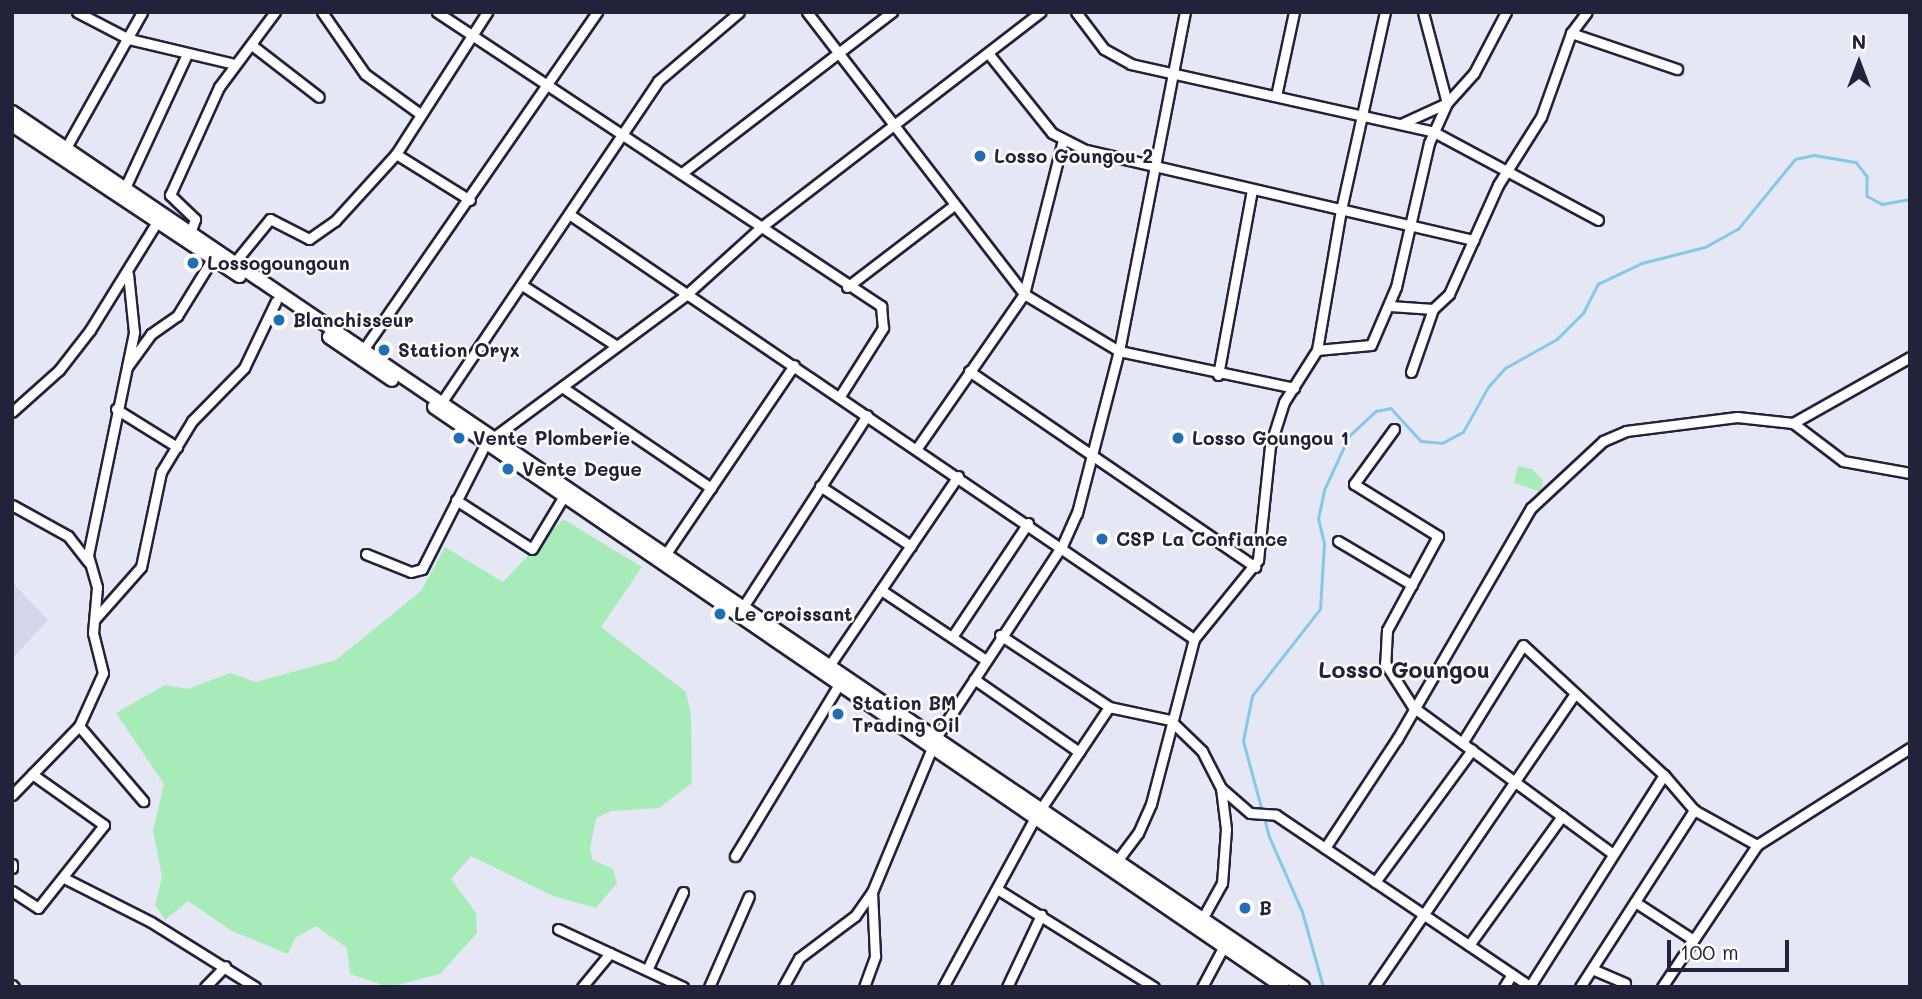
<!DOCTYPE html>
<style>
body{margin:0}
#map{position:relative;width:1922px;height:999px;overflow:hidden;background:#e6e7f5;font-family:Mali,sans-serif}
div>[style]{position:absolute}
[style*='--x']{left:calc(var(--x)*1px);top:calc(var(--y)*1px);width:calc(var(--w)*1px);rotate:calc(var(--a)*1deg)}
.built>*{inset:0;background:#d5d6ee}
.green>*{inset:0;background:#a7ecb8}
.stream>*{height:2.5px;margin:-1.25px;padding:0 1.25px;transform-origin:1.25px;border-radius:1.25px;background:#85c9e6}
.roads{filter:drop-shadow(2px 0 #22223b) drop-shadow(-2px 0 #22223b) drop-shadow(0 2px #22223b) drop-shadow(0 -2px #22223b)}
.street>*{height:9px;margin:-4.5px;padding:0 4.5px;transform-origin:4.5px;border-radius:4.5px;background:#fff}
.secondary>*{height:12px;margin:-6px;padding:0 6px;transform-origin:6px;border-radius:6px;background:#fff}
.dots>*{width:19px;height:19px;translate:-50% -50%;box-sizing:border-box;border:4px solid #fff;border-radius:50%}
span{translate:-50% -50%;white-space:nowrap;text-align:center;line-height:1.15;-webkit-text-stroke:5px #fff;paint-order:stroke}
.poi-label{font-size:19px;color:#22223b;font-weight:700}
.left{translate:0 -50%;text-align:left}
.quarter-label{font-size:23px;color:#22223b;font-weight:700}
.frame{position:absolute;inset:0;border:14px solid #22223b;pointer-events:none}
.north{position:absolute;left:1824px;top:28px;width:70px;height:70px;-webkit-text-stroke:5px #fff;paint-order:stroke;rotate:0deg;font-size:19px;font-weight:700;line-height:28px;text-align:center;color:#22223b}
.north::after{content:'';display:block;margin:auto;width:24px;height:32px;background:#22223b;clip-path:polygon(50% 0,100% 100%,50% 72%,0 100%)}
.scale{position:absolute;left:1667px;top:940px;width:122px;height:32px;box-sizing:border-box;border:4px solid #22223b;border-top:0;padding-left:9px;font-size:21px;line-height:24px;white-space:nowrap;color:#22223b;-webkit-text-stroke:5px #fff;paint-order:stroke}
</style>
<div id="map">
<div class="built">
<div style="clip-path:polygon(12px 582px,48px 620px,12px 659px)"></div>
</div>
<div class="green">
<div style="clip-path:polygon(1518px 466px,1532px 469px,1543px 480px,1541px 492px,1514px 483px)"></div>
<div style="clip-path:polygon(563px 519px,642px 567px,601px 627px,686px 692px,691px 715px,692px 783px,659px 808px,611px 811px,596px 818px,590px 849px,593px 860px,613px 869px,617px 883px,596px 908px,553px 896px,471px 856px,451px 879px,476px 913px,477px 933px,440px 974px,389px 987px,350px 974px,347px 948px,316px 926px,295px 938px,288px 954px,232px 931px,188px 901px,165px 920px,155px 905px,162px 877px,153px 831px,164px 784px,116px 713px,165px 685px,188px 689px,230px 673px,256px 682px,336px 660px,421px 591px,445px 547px,503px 582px)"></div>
</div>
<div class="stream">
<div style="--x:1323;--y:987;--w:78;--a:-105.6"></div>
<div style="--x:1302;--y:912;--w:82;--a:-113.7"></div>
<div style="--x:1269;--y:837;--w:99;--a:-105.2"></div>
<div style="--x:1243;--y:741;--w:46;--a:-78.7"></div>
<div style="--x:1252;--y:696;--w:110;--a:-52"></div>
<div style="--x:1320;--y:609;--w:65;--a:-86.5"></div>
<div style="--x:1324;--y:544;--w:26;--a:-103"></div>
<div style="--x:1318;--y:519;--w:30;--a:-78"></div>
<div style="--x:1324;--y:490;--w:60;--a:-65.2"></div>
<div style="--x:1349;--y:436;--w:37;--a:-43"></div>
<div style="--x:1376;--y:411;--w:15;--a:-11"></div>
<div style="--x:1391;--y:408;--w:45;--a:47.7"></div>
<div style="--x:1421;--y:441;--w:21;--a:5"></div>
<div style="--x:1442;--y:443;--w:24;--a:-28"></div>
<div style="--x:1463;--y:432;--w:51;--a:-60.9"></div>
<div style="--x:1488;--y:387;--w:25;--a:-48"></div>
<div style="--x:1505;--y:368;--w:60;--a:-29.1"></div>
<div style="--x:1557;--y:339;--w:37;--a:-45"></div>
<div style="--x:1583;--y:313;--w:33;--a:-63"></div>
<div style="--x:1598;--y:284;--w:49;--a:-25.5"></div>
<div style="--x:1642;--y:263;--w:65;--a:-14.3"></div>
<div style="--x:1705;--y:247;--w:38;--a:-29"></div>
<div style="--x:1738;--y:229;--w:90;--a:-50.8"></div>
<div style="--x:1795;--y:159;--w:19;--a:-12"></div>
<div style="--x:1814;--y:155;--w:43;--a:9.5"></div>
<div style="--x:1856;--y:162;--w:18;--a:52"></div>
<div style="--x:1867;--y:176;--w:20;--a:90"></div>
<div style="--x:1867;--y:196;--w:17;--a:28"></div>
<div style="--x:1882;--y:204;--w:28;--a:-10"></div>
</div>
<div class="roads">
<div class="street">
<div style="--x:77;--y:12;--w:59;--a:27.4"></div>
<div style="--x:129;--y:39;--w:109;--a:13.3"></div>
<div style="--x:322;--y:12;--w:75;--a:55.3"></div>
<div style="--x:365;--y:74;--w:68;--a:36"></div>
<div style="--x:437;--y:12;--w:533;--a:33.51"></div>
<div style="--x:881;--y:306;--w:22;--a:85"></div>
<div style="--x:883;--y:328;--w:80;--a:122.3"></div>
<div style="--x:807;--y:12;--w:356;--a:52.4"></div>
<div style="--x:1024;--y:294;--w:111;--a:31"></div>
<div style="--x:1119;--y:351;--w:179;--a:11.9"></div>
<div style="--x:1076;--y:12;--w:46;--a:52.9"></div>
<div style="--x:1104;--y:49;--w:31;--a:29"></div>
<div style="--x:1131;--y:64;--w:311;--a:12.6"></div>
<div style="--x:1434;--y:132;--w:186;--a:28.2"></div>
<div style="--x:1571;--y:33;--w:112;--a:18.8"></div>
<div style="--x:253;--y:46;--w:83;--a:37.7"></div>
<div style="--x:988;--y:53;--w:102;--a:51.3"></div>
<div style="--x:1052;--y:133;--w:38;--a:27"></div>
<div style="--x:1086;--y:150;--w:398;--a:13.1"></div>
<div style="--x:1276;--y:96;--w:86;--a:-77.9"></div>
<div style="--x:1403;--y:123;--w:48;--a:-24.4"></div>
<div style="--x:1447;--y:103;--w:94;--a:-104.8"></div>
<div style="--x:63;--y:153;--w:162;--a:-60.7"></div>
<div style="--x:396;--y:154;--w:87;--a:31.9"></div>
<div style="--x:682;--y:173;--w:265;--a:-37.5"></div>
<div style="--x:123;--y:192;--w:150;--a:-65.1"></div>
<div style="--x:569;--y:214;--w:756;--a:34.22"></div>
<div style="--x:1194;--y:639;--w:171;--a:104.6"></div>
<div style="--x:1151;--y:804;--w:32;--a:114"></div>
<div style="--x:1138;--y:833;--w:40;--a:127"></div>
<div style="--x:190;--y:233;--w:15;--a:-70"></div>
<div style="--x:195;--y:219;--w:35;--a:-136"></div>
<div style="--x:170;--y:195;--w:119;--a:-65.6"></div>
<div style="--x:219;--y:87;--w:94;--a:-53.3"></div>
<div style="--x:234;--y:263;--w:57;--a:-50.7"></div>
<div style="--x:270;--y:219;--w:44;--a:27.1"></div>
<div style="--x:309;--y:239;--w:32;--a:-35"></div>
<div style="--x:335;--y:221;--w:91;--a:-47.7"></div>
<div style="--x:396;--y:154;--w:169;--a:-57.3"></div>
<div style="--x:522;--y:285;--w:111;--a:32.8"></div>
<div style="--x:847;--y:287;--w:133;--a:-37.4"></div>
<div style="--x:1390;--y:306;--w:43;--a:4"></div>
<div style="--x:1433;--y:309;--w:22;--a:-43"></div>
<div style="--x:1449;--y:294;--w:120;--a:-65.8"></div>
<div style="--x:1498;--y:185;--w:80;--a:-57.7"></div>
<div style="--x:1541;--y:117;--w:89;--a:-70.3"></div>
<div style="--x:1571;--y:33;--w:26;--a:-53"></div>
<div style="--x:1317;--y:350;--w:54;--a:-5.3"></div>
<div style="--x:1371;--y:345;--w:63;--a:-66.7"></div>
<div style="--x:1396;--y:287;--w:148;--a:-77.1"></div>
<div style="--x:1429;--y:143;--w:44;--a:-65.8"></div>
<div style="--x:1447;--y:103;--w:40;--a:-48"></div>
<div style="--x:1474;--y:73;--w:69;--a:-62.3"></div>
<div style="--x:361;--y:353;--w:415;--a:-55.3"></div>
<div style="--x:127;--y:367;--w:41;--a:-54"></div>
<div style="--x:151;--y:334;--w:32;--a:-35"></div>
<div style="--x:177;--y:316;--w:70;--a:-58.3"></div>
<div style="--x:969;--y:371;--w:347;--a:34.4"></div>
<div style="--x:1411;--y:372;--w:67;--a:-70.8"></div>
<div style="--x:1218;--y:375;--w:188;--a:-79.6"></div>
<div style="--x:562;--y:387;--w:180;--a:34.1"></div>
<div style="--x:439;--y:406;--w:392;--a:-56"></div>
<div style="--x:658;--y:81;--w:106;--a:-40.4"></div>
<div style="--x:116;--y:409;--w:72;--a:31.9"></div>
<div style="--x:12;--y:412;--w:63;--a:-41.8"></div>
<div style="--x:59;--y:370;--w:51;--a:-52.2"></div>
<div style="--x:90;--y:330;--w:127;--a:-58.2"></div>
<div style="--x:1793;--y:423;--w:134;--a:-29.4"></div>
<div style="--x:1394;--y:429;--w:68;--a:126"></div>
<div style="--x:1354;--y:484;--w:99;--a:31.8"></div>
<div style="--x:1438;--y:536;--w:107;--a:118.5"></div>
<div style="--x:1387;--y:630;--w:33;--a:93"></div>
<div style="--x:1385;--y:663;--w:52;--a:57.5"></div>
<div style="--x:1413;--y:707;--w:248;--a:36.3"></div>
<div style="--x:917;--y:448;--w:188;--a:-55.2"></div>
<div style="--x:1024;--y:294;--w:159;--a:-75.8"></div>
<div style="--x:820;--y:486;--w:109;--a:33.4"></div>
<div style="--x:456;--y:500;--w:90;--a:32.8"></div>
<div style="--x:532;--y:549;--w:62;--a:-58.9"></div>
<div style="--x:12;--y:505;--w:64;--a:29"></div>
<div style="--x:68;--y:536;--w:33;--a:52"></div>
<div style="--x:1338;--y:541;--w:86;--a:30.7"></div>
<div style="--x:366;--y:554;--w:48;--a:21.8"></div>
<div style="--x:411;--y:572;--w:11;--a:-15"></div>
<div style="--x:422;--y:569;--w:141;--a:-63.1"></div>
<div style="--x:486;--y:443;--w:250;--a:-36.5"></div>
<div style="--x:687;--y:294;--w:98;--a:-42.1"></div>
<div style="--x:760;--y:228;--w:354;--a:-37.6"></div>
<div style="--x:663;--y:558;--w:233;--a:-55.8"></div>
<div style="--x:881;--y:590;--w:126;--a:33.7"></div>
<div style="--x:741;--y:610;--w:232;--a:-57.1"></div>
<div style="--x:95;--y:619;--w:69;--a:-48.5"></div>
<div style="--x:141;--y:567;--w:97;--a:-78.1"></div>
<div style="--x:161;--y:472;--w:60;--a:-58.7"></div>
<div style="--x:192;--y:421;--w:74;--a:-45.5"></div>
<div style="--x:244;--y:368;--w:74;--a:-64.5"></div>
<div style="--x:1000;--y:635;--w:131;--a:33.4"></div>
<div style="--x:1109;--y:707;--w:62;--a:12"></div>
<div style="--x:1170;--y:720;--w:45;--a:44.1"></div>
<div style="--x:1202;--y:751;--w:42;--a:62.8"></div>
<div style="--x:1221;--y:788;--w:41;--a:83"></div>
<div style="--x:1226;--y:829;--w:54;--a:94.2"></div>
<div style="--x:1222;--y:883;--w:37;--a:119"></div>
<div style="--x:952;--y:637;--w:137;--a:-56.3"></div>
<div style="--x:1194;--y:639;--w:102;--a:-51"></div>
<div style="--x:1258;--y:560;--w:115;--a:-84"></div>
<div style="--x:1270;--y:446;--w:46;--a:-72.3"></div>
<div style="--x:1284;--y:402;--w:62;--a:-57.6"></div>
<div style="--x:1317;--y:350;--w:142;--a:-80.3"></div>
<div style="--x:1341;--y:210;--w:203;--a:-77.5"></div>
<div style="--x:831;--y:663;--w:226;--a:-55.8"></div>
<div style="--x:974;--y:679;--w:128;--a:34.8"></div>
<div style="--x:79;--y:726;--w:99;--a:49.5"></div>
<div style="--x:1462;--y:743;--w:115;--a:-58.1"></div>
<div style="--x:1523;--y:645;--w:192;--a:42.7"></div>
<div style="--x:1664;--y:775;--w:46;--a:49.4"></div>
<div style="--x:1694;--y:810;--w:72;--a:29.1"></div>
<div style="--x:1221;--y:788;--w:38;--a:41"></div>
<div style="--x:1250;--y:813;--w:26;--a:4"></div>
<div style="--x:1276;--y:815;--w:308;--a:34"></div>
<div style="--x:12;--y:795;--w:96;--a:-45.8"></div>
<div style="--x:79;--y:726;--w:58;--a:-65.6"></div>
<div style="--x:103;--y:673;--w:41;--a:-104"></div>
<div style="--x:93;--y:633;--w:46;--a:-85"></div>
<div style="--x:97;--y:587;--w:33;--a:-106"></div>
<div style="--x:88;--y:555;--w:228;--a:-78.3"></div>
<div style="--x:134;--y:332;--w:58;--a:-95.9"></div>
<div style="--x:1325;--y:848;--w:131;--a:-56.6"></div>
<div style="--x:1397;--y:739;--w:267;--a:-59.9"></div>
<div style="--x:1531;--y:508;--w:98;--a:-42.9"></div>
<div style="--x:1603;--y:441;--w:25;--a:-23"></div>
<div style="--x:1626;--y:431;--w:112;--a:-7.2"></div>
<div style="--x:1737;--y:417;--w:56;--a:6.1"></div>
<div style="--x:1793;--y:423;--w:63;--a:37.2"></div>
<div style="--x:1843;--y:461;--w:68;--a:10.2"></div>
<div style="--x:735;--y:856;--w:201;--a:-58.8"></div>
<div style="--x:12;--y:864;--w:4;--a:90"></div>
<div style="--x:64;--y:878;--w:97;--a:26.8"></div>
<div style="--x:151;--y:922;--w:123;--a:32"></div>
<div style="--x:1375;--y:882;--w:164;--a:-53.7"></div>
<div style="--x:997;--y:889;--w:185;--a:32"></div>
<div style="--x:12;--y:891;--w:31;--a:33"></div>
<div style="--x:38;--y:908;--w:106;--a:-51.5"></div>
<div style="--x:104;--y:825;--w:88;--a:-144.7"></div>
<div style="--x:1635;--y:902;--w:68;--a:33"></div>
<div style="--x:558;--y:929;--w:138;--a:24.9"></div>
<div style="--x:1469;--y:945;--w:159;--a:-54.2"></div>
<div style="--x:1592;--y:969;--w:36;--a:23"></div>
<div style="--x:647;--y:970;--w:86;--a:-65.2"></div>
<div style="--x:12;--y:985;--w:3;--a:45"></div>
<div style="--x:1530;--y:986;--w:250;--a:-57.6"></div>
<div style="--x:205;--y:987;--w:29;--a:-46"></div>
<div style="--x:582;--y:987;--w:44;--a:-50.5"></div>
<div style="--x:709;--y:987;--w:99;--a:-66.3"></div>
<div style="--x:783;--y:987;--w:33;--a:-61"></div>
<div style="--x:799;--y:958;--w:70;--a:-36.9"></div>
<div style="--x:855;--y:916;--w:29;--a:-55"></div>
<div style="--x:872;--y:892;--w:169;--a:-67.4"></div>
<div style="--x:937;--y:736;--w:227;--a:-56.7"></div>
<div style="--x:1062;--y:546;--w:36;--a:-66"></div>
<div style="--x:1077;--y:513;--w:167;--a:-75.5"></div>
<div style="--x:1119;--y:351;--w:345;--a:-79"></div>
<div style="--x:864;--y:987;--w:33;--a:-70"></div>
<div style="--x:875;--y:956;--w:64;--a:-92.7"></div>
<div style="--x:943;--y:987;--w:195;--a:-61.5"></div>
<div style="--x:1036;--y:816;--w:131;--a:-56.2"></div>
<div style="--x:1007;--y:987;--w:80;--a:-64.7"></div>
<div style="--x:1202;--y:987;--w:51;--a:-61.9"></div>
<div style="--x:1374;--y:987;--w:353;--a:-55.6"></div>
<div style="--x:1504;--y:987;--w:15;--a:-58"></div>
<div style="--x:1580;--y:987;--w:211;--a:-57.2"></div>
<div style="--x:1662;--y:987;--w:171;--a:-56.2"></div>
<div style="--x:1757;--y:845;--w:181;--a:-32.4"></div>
</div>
<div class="secondary">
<div style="--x:12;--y:112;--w:1560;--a:34.13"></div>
<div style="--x:12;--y:125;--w:273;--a:33.6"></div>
<div style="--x:329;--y:337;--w:76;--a:34.3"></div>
<div style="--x:434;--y:407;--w:1028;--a:34.34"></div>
</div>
</div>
<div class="dots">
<div style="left:980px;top:156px;background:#1f6fb2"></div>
<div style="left:193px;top:263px;background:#1f6fb2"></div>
<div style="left:279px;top:320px;background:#1f6fb2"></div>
<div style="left:384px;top:350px;background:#1f6fb2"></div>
<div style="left:459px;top:438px;background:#1f6fb2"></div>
<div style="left:1178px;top:438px;background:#1f6fb2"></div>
<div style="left:508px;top:469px;background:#1f6fb2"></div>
<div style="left:1102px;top:539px;background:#1f6fb2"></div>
<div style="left:720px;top:614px;background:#1f6fb2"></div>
<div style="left:838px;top:714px;background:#1f6fb2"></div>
<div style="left:1245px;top:908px;background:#1f6fb2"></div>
</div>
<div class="poi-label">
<span class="left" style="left:994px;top:156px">Losso Goungou 2</span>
<span class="left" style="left:207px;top:263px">Lossogoungoun</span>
<span class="left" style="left:293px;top:320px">Blanchisseur</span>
<span class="left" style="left:398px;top:350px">Station Oryx</span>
<span class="left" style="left:473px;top:438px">Vente Plomberie</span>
<span class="left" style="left:1192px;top:438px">Losso Goungou 1</span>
<span class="left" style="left:522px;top:469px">Vente Degue</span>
<span class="left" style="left:1116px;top:539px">CSP La Confiance</span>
<span class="left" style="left:734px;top:614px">Le croissant</span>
<span class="left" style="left:852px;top:714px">Station BM<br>Trading Oil</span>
<span class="left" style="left:1259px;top:908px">B</span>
</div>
<div class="quarter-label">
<span style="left:1404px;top:669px">Losso Goungou</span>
</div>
<div class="frame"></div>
<div class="north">N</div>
<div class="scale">100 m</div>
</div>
